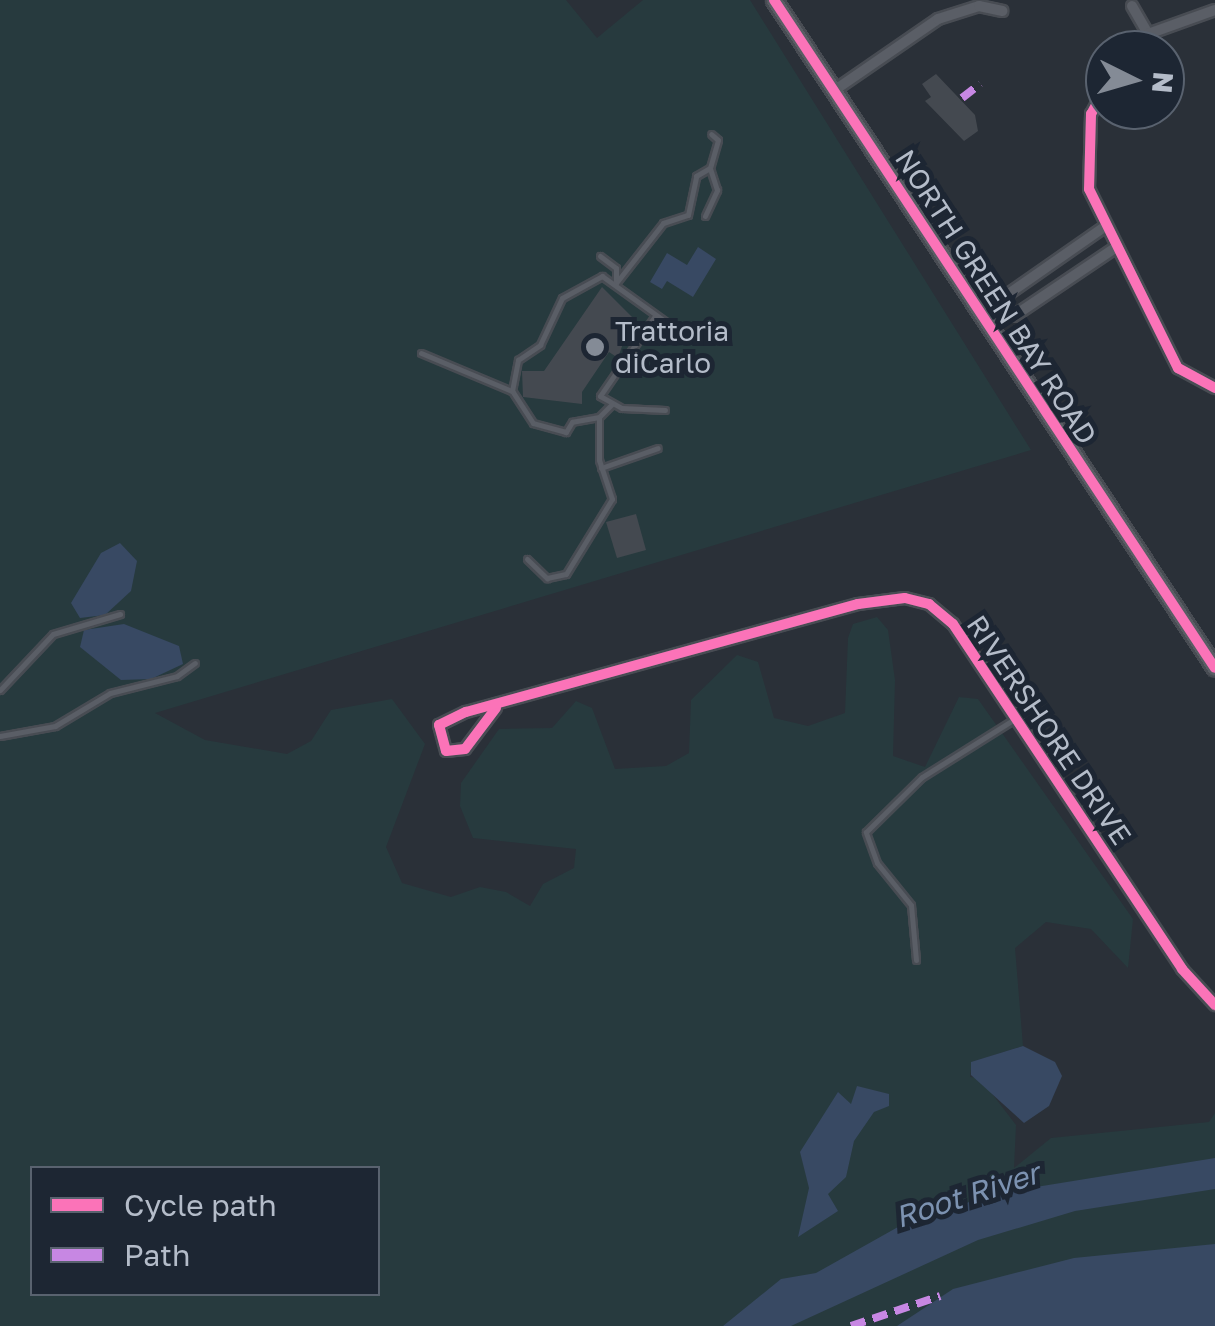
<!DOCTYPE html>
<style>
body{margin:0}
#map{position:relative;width:1215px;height:1326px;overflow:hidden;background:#2a3038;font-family:"Golos Text",sans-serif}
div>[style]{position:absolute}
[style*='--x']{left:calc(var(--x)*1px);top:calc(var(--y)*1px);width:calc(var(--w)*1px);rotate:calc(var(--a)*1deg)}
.green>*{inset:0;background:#273a3e}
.water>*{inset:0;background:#384963}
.building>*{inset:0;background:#444950}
.roads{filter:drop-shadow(2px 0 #484c53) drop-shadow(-2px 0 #484c53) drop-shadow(0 2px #484c53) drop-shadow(0 -2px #484c53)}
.lane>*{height:5px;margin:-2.5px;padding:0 2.5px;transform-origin:2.5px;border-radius:2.5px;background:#5a5e66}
.street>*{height:10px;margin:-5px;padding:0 5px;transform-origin:5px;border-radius:5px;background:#5a5e66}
.secondary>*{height:15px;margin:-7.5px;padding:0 7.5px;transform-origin:7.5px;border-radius:7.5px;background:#595d64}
.quiet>*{height:8px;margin-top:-4px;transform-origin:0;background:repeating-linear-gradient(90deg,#c787e3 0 15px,transparent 0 23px)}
.cycleway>*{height:10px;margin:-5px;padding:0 5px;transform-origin:5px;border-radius:5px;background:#fb73b8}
.dots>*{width:28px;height:28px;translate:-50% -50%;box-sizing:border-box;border:5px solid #1d2633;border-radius:50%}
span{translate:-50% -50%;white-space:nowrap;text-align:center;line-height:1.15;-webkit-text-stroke:10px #1d2633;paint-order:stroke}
.street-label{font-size:28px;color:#b4bcc9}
.poi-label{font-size:28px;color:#b4bcc9}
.left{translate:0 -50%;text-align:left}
.water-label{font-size:30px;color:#7c92b1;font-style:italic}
.legend{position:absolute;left:30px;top:1166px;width:350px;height:130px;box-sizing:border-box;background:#1d2633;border:2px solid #59626f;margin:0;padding:12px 18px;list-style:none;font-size:30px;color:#b4bcc9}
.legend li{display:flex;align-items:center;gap:20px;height:50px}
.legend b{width:50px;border:2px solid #59626f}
.north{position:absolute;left:1085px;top:30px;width:100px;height:100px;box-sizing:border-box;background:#1d2633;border:2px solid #59626f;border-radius:50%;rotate:95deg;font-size:28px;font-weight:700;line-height:40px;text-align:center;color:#b4bcc9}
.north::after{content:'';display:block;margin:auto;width:35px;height:45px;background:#848b96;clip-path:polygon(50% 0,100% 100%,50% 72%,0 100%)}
</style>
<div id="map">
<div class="green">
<div style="clip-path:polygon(evenodd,0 0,566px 0,597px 38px,643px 0,750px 0,1031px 450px,155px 713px,205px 740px,287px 754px,311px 741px,331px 710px,392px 699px,425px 744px,386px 847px,402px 883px,451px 897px,480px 887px,506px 892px,530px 906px,543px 884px,574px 868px,576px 849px,473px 838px,460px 806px,461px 783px,499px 729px,552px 728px,576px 701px,592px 708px,615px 769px,666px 766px,689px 753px,691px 700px,737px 655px,758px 662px,774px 718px,808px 726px,845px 713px,848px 638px,853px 624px,877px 617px,888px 630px,895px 680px,893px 756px,925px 767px,959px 697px,978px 699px,1133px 919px,1128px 968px,1091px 929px,1046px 922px,1015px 948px,1023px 1046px,972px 1062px,970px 1077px,980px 1078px,1016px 1125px,1014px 1168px,1051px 1138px,1209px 1122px,1215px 1113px,1215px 1326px,0 1326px,0 0,32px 1168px,378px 1168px,378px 1294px,32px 1294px,32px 1168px)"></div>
</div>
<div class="water">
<div style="clip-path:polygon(698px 247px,716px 259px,693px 297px,667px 281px,662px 289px,650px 282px,667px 253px,687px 265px)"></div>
<div style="clip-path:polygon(120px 543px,137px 561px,131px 591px,105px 615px,80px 618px,71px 603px,101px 553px)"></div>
<div style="clip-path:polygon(124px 624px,179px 646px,183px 664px,151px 679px,121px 680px,80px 647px,84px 630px)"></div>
<div style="clip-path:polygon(1023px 1046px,1055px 1062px,1062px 1076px,1049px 1106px,1024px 1123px,971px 1075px,971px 1062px)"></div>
<div style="clip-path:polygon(857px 1086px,889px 1094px,889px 1106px,874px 1112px,854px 1141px,846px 1177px,828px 1194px,838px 1211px,798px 1237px,809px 1188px,800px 1152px,838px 1092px,851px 1104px)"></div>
<div style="clip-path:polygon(1215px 1158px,1215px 1189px,1075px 1211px,978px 1240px,791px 1326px,723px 1326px,781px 1279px,816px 1273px,898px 1227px,992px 1194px)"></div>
<div style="clip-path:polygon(1215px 1244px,1215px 1326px,897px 1326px,953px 1289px,1074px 1258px)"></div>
</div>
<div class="building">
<div style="clip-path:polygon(936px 74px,975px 115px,978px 131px,964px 141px,925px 101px,931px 97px,922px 84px)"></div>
<div style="clip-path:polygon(602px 287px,632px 317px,618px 358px,609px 352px,582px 392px,582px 404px,523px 397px,522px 371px,544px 371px)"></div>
<div style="clip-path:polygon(636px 514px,646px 550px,617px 558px,606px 522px)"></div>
</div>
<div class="roads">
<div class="lane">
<div style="--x:705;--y:216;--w:29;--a:-65"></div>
<div style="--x:717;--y:190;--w:23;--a:-108"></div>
<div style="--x:710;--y:168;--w:29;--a:-74"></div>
<div style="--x:718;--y:140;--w:9;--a:-139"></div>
<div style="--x:600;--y:256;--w:20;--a:37"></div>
<div style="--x:616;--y:268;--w:15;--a:90"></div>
<div style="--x:616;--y:283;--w:76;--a:-51.9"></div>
<div style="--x:663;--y:223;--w:26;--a:-18"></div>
<div style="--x:688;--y:215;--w:40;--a:-78"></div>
<div style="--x:696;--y:176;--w:16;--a:-30"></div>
<div style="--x:655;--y:316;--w:97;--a:124.5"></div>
<div style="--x:600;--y:396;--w:25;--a:29"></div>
<div style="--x:622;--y:408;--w:43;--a:2.7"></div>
<div style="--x:421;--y:353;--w:99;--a:22.7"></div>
<div style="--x:612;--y:404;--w:18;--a:135"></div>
<div style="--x:599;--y:417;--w:27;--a:170"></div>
<div style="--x:572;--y:422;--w:12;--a:121"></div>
<div style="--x:566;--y:432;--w:34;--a:-165"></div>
<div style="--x:533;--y:423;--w:38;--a:-123"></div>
<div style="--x:512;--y:391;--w:32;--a:-79"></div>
<div style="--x:518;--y:360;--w:27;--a:-34"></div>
<div style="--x:540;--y:345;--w:52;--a:-64.9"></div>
<div style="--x:562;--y:298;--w:46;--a:-28.8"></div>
<div style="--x:602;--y:276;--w:96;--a:35.7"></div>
<div style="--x:601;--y:468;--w:60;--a:-19.3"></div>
<div style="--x:527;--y:559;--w:28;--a:44"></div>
<div style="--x:547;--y:578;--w:19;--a:-12"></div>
<div style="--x:566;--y:574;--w:88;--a:-58.5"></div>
<div style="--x:612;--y:499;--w:41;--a:-108.4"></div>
<div style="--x:599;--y:460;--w:43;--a:-90"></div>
<div style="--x:0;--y:690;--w:77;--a:-46.6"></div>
<div style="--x:53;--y:634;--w:70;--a:-16.6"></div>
<div style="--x:0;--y:736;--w:56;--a:-10.3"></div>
<div style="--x:55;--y:726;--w:64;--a:-31"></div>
<div style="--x:110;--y:693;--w:69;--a:-14.2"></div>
<div style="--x:177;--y:676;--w:22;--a:-36"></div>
<div style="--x:916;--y:960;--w:55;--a:-95.2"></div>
<div style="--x:911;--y:905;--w:54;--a:-129"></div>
<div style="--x:877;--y:863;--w:33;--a:-110"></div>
<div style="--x:866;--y:832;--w:78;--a:-44.5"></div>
<div style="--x:922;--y:777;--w:107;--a:-32.1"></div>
</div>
<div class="street">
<div style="--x:1132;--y:6;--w:32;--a:60"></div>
<div style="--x:1135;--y:50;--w:21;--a:-51"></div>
<div style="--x:1148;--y:34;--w:71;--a:-19.7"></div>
<div style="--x:1105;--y:88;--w:30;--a:118"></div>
<div style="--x:1091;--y:114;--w:75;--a:91.5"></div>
<div style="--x:1089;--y:189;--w:200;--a:63.6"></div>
<div style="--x:1178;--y:368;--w:42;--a:28.4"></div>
<div style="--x:835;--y:90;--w:125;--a:-34.6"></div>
<div style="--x:938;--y:19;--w:43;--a:-17.6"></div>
<div style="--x:979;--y:6;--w:24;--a:12"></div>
<div style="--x:999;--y:311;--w:16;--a:18"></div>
<div style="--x:1014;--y:316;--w:122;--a:-34"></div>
<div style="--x:986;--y:320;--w:29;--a:-52"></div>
<div style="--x:1004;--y:297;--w:121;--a:-34.9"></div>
<div style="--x:496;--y:708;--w:51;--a:127.1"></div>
<div style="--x:465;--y:749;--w:19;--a:174"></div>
<div style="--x:446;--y:751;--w:27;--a:-105"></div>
<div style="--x:439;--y:725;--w:30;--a:-26"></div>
<div style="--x:466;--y:712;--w:407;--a:-15.4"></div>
<div style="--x:858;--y:604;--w:47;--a:-7.3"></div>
<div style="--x:905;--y:598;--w:25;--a:14"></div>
<div style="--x:929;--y:604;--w:31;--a:40"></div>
<div style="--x:953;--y:624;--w:414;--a:56.4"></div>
<div style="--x:1182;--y:969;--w:49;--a:47.5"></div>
</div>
<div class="secondary">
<div style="--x:774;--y:0;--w:800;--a:56.57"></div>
</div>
</div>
<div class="quiet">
<div style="--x:962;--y:98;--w:23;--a:-38"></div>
<div style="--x:851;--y:1326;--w:94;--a:-18.6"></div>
</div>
<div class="cycleway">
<div style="--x:774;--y:0;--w:800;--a:56.57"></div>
<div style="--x:1105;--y:88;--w:30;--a:118"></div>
<div style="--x:1091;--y:114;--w:75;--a:91.5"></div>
<div style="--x:1089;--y:189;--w:200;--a:63.6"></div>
<div style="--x:1178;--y:368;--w:42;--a:28.4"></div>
<div style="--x:496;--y:708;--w:51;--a:127.1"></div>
<div style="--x:465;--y:749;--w:19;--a:174"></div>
<div style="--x:446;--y:751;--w:27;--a:-105"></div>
<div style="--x:439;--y:725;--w:30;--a:-26"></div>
<div style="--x:466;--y:712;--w:407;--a:-15.4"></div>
<div style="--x:858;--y:604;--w:47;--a:-7.3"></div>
<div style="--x:905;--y:598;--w:25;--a:14"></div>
<div style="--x:929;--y:604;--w:31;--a:40"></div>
<div style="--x:953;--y:624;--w:414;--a:56.4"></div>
<div style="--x:1182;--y:969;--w:49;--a:47.5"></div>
</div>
<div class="dots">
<div style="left:595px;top:347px;background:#848b96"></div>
</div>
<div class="street-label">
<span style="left:996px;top:297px;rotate:57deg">NORTH GREEN BAY ROAD</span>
<span style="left:1049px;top:730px;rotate:56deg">RIVERSHORE DRIVE</span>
</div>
<div class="poi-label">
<span class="left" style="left:615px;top:347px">Trattoria<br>diCarlo</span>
</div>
<div class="water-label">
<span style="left:967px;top:1195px;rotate:-18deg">Root River</span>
</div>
<ul class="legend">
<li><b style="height:12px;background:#fb73b8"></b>Cycle path</li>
<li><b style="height:12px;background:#c787e3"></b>Path</li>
</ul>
<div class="north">N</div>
</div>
